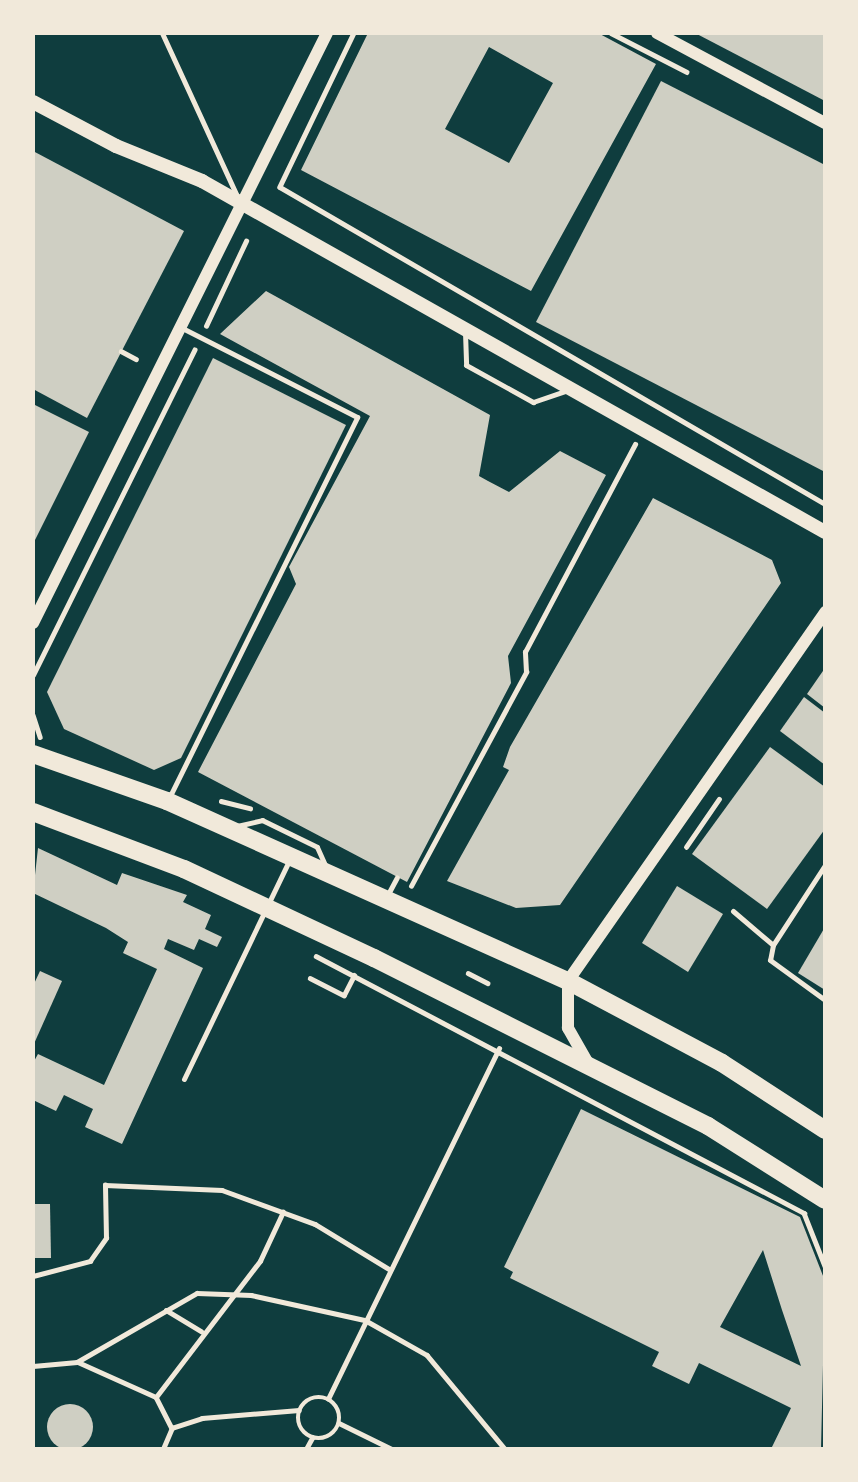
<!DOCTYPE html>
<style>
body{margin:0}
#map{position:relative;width:858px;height:1482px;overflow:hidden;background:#0f3d3e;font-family:"Noto Sans",sans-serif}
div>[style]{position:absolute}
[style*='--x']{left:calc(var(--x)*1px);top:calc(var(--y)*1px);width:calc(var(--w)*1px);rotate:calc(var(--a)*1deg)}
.building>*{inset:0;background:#cfcfc3}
.round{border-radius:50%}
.path>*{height:4.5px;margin:-2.25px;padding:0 2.25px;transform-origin:2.25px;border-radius:2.25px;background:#f1e9da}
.path>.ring{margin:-2.25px;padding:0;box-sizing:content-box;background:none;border:4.5px solid #f1e9da;border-radius:50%}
.service>*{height:5px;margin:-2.5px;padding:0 2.5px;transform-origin:2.5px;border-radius:2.5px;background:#f1e9da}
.tertiary>*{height:12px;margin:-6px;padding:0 6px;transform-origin:6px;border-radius:6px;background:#f1e9da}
.secondary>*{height:14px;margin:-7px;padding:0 7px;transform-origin:7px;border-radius:7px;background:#f1e9da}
.primary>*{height:18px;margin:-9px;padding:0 9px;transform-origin:9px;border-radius:9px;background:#f1e9da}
span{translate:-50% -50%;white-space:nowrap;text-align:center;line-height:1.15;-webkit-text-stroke:5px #f1e9da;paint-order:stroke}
.frame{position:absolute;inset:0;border:35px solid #f1e9da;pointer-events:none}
</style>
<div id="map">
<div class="building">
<div style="clip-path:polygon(evenodd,368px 33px,598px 33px,656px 64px,531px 291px,301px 170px,368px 33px,489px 47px,553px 83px,509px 163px,445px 129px,489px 47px)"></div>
<div style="clip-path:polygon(695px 33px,825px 33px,825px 101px)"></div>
<div style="clip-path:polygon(661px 81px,825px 165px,825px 472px,536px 322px)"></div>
<div style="clip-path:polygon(33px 151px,184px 231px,87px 418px,33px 389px)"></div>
<div style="clip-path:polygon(266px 291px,490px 415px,479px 476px,488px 481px,509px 492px,560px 451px,606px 475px,508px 656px,511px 683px,407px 882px,198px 772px,296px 584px,289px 567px,370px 416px,220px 334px)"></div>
<div style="clip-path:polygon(213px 358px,346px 425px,181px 758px,154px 770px,64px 729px,47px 692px)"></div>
<div style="clip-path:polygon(33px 404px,89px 432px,33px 544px)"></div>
<div style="clip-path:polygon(653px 498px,772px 560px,781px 583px,560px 905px,516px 908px,447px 881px,509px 770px,503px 767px,510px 747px)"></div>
<div style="clip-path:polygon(825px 668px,825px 708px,807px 694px)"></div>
<div style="clip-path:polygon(804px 697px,825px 713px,825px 765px,780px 731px)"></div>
<div style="clip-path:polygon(770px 747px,825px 787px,825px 829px,767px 909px,692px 854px)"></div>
<div style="clip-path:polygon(38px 848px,117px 885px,122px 873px,187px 895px,183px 902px,211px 915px,205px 929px,222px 937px,217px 947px,199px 939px,194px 950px,168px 939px,164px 949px,203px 968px,122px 1144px,85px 1127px,93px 1109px,64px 1095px,56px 1111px,33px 1100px,33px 1063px,38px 1054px,104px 1085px,157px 969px,123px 953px,128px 942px,106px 928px,33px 893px)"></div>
<div style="clip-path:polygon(677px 886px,723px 914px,688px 972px,642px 943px)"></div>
<div style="clip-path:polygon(825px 927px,825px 990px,798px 973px)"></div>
<div style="clip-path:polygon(40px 971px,62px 981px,33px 1046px,33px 986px)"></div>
<div style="clip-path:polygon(evenodd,581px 1109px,800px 1217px,825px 1281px,821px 1449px,771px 1449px,791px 1408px,699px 1363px,689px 1384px,652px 1366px,659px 1352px,510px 1278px,513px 1272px,504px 1267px,581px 1109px,763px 1250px,782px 1310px,801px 1366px,720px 1327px,763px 1250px)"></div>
<div style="clip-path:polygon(33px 1204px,50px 1204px,51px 1258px,33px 1258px)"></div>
<div class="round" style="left:47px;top:1404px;width:46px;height:46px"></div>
</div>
<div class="path">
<div style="--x:354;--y:33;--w:171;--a:115.7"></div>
<div style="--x:280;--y:187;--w:630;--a:30.18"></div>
<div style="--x:611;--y:33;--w:85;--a:27.2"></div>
<div style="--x:206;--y:326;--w:94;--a:-64.8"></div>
<div style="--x:121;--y:351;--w:17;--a:28"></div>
<div style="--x:33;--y:675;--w:363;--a:-63.6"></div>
<div style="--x:33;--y:715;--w:23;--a:72"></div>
<div style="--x:221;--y:801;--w:30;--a:14"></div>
<div style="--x:686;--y:847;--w:58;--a:-55.5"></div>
<div style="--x:411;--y:886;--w:243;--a:-61.7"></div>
<div style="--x:526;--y:672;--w:20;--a:-93"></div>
<div style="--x:525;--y:652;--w:235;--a:-62.1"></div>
<div style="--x:316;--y:956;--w:552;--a:27.77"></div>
<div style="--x:804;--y:1213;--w:57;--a:68.4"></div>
<div style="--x:468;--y:973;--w:22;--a:27"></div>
<div style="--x:310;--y:978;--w:38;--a:27"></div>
<div style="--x:344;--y:995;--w:22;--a:-63"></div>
<div style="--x:33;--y:1276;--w:59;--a:-14.7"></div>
<div style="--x:90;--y:1261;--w:28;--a:-55"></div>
<div style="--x:106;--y:1238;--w:53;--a:-91.1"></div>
<div style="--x:105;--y:1185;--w:117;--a:2.4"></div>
<div style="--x:222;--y:1190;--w:99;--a:20.1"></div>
<div style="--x:315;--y:1224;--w:87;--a:31.3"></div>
<div style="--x:166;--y:1310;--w:41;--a:31"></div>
<div style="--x:78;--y:1362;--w:85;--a:24.2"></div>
<div style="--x:156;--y:1397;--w:35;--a:63"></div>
<div style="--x:33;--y:1366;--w:44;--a:-5.2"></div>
<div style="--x:77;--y:1362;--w:138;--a:-29.9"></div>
<div style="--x:197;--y:1293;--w:54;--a:2.1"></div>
<div style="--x:251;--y:1295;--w:117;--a:12.4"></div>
<div style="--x:365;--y:1320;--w:71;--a:29.4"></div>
<div style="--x:427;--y:1355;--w:122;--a:50.3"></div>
<div style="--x:156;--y:1397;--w:171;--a:-52.6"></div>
<div style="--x:260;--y:1261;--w:54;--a:-64.9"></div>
<div class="ring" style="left:298px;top:1397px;width:37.5px;height:37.5px"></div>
<div style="--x:328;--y:1399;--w:390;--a:-64"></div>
<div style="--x:339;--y:1423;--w:59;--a:26.1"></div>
<div style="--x:136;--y:1449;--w:27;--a:0"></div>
<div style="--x:163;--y:1449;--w:23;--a:-67"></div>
<div style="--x:172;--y:1428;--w:32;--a:-18"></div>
<div style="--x:202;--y:1418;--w:97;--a:-4.7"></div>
<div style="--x:306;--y:1449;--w:13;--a:-61"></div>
</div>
<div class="service">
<div style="--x:162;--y:33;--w:179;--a:65.3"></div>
<div style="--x:465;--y:332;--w:33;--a:88"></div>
<div style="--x:466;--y:365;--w:77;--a:28.9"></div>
<div style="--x:533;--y:402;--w:36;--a:-19"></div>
<div style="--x:169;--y:798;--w:425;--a:-63.7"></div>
<div style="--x:357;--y:417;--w:199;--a:-153"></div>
<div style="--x:237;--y:826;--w:26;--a:-13"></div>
<div style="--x:262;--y:820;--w:61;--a:26.1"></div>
<div style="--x:317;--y:847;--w:22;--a:66"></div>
<div style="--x:825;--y:865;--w:95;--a:123"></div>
<div style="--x:773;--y:945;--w:15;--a:101"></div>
<div style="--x:770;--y:960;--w:68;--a:36"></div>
<div style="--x:387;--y:896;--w:21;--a:-62"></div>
<div style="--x:733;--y:911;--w:52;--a:40.4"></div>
<div style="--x:184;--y:1079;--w:242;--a:-64.3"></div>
</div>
<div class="tertiary">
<div style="--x:657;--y:33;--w:191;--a:28.2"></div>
<div style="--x:33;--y:623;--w:659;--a:-63.51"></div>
<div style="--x:589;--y:1065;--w:43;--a:-119.6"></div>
<div style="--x:568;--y:1028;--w:47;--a:-90"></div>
<div style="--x:568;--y:981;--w:450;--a:-55.1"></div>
</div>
<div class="secondary">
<div style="--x:33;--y:102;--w:94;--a:27.9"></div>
<div style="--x:116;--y:146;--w:93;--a:22.1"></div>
<div style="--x:202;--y:181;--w:715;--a:29.4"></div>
</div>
<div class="primary">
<div style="--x:33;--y:754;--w:142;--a:19.3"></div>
<div style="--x:167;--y:801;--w:440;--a:24.2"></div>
<div style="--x:568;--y:981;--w:174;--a:28"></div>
<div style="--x:722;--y:1063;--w:123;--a:33"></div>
<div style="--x:33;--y:812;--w:161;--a:20.7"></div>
<div style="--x:184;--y:869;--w:210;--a:25.1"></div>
<div style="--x:374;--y:958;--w:374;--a:26.7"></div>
<div style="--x:708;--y:1126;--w:138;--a:32.3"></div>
</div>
<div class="frame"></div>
</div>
